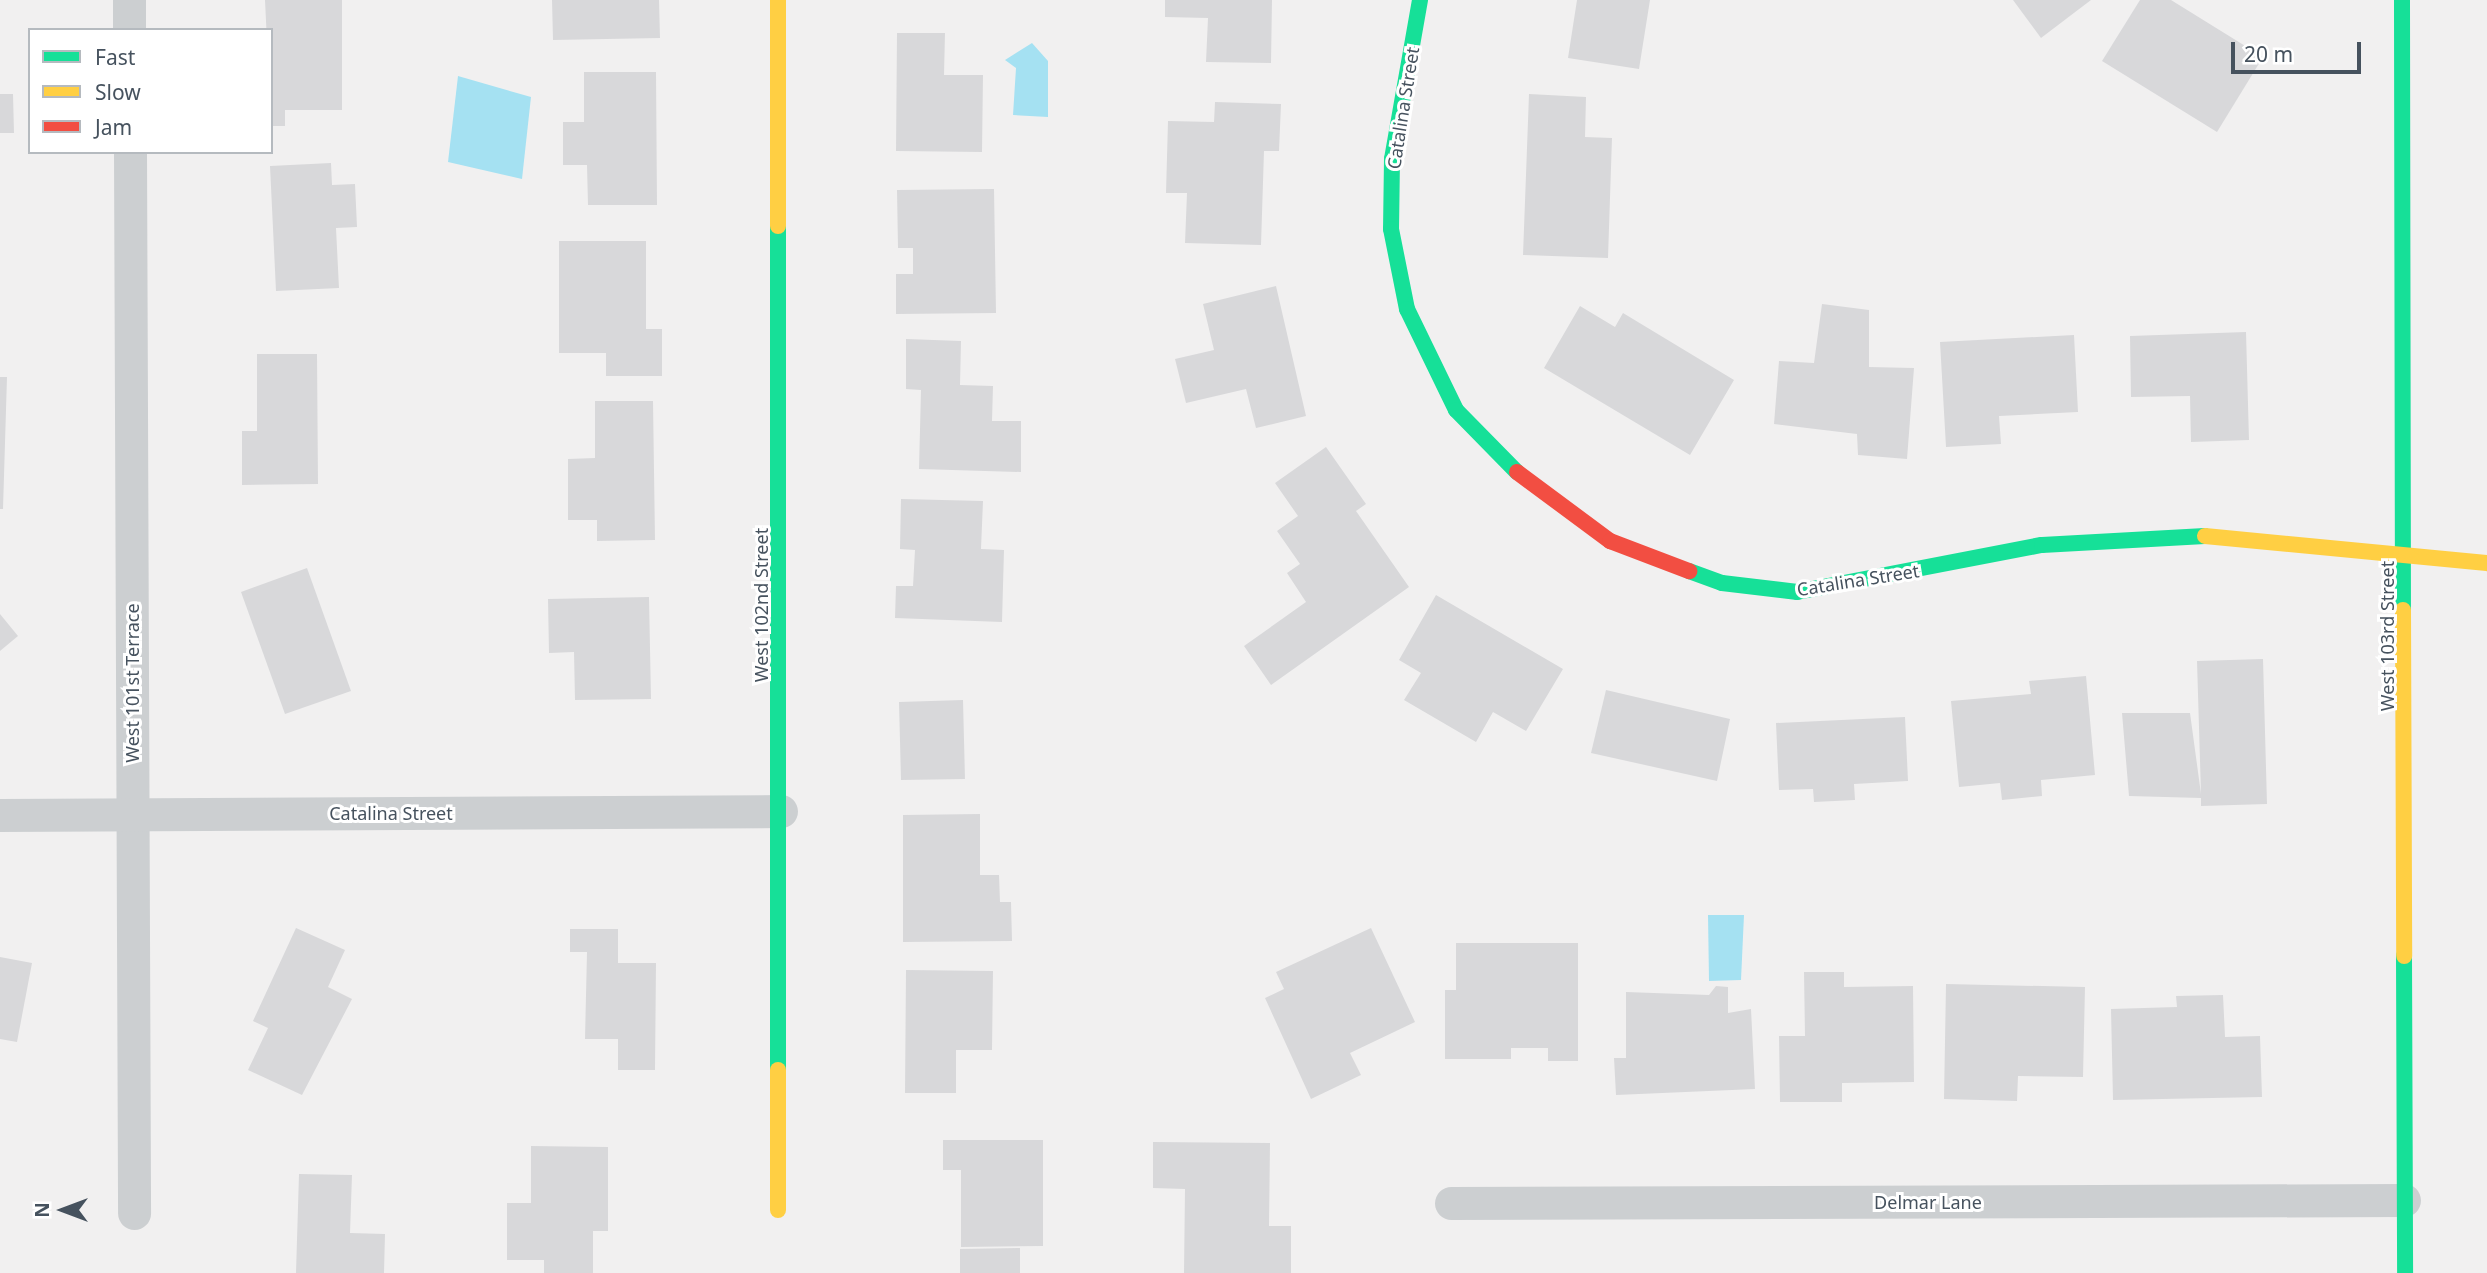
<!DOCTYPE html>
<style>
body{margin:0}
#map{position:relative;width:2487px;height:1273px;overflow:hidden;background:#f1f0f0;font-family:"Noto Sans",sans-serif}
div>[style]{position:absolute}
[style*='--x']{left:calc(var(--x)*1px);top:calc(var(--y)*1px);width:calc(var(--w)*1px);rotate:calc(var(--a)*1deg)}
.water>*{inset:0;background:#a5e1f2}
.building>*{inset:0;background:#d8d8da}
.street>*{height:33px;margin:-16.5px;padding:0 16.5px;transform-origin:16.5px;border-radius:16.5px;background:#cccfd1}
.fast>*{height:16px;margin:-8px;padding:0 8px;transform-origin:8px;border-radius:8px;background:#16e098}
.slow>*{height:16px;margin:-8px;padding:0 8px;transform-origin:8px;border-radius:8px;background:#ffcf43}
.jam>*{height:16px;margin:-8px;padding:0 8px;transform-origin:8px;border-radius:8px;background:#f24e42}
span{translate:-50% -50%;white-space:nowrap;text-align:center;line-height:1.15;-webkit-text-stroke:6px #fff;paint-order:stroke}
.street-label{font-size:18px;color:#46525e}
.legend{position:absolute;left:28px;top:28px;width:245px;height:126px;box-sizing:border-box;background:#fff;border:2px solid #b5babf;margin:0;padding:9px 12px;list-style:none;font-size:21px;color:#46525e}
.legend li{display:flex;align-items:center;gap:14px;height:35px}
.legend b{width:35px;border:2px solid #b5babf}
.north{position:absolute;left:28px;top:1175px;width:70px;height:70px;-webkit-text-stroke:5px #fff;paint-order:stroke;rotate:270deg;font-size:19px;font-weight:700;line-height:28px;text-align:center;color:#46525e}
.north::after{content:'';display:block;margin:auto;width:24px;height:32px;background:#46525e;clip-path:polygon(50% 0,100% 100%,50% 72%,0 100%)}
.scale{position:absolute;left:2231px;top:42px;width:130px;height:32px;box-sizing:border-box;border:4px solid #46525e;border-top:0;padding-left:9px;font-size:21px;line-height:24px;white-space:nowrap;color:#46525e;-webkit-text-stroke:5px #fff;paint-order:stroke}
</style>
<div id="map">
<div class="water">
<div style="clip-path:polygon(1032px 43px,1048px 61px,1048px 117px,1013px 115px,1016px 68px,1005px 60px)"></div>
<div style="clip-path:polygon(458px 76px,531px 97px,522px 179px,448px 162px)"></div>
<div style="clip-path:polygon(1708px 915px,1744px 915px,1741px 980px,1709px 981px)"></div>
</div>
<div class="building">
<div style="clip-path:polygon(265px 0,342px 0,342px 110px,285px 110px,285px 126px,271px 126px)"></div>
<div style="clip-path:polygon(552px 0,659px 0,660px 38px,553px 40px)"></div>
<div style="clip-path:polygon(1165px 0,1272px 0,1271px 63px,1206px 62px,1208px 18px,1165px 17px)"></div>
<div style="clip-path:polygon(1577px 0,1650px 0,1639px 69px,1568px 58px)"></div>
<div style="clip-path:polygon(2013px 0,2091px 0,2041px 38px)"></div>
<div style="clip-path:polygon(2140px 0,2171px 0,2263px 57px,2217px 132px,2102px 61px)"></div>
<div style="clip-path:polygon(897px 33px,945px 33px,944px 75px,983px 75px,982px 152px,896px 151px)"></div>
<div style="clip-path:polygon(584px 72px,656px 72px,657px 205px,588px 205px,587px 165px,563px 165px,563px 122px,584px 122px)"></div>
<div style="clip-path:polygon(0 94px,13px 94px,14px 133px,0 133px)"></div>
<div style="clip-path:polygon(1529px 94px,1586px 97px,1585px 137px,1612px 138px,1608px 258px,1523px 255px)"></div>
<div style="clip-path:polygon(1215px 102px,1281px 104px,1279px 151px,1264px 151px,1261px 245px,1185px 243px,1187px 193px,1166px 193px,1168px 121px,1214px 122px)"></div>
<div style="clip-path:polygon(331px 163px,332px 185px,355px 184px,357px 227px,336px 228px,339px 288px,276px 291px,270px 166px)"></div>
<div style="clip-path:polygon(994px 189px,996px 313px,896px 314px,896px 274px,913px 274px,913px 248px,898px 248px,897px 190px)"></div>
<div style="clip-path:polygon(559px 241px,646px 241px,646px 329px,662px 329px,662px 376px,606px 376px,606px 353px,559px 353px)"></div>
<div style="clip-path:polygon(1276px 286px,1306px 416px,1256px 428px,1246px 389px,1186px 403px,1175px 359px,1214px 350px,1203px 304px)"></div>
<div style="clip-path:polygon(1822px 304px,1869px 310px,1869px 367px,1914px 368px,1907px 459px,1858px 455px,1857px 434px,1774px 424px,1779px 361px,1814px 363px)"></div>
<div style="clip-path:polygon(1580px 306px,1615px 327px,1623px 313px,1734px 380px,1690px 455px,1544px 368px)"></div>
<div style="clip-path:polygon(2246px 332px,2249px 440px,2191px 442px,2190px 396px,2131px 397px,2130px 336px)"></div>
<div style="clip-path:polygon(2074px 335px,2078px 412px,1999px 416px,2001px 444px,1946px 447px,1940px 342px)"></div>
<div style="clip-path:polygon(906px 339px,961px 341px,960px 385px,993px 386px,992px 421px,1021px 421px,1021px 472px,919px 469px,921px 390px,906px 389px)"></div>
<div style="clip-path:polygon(257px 354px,317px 354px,318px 484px,242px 485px,242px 431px,257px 431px)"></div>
<div style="clip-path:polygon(0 377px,7px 377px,3px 509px,0 509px)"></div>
<div style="clip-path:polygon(595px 401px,653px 401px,655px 540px,597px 541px,597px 520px,568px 520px,568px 459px,595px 458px)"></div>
<div style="clip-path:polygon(1326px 447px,1366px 504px,1356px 511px,1409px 587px,1271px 685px,1244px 646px,1306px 602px,1287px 573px,1300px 564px,1277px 531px,1298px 516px,1275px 483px)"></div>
<div style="clip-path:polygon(901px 499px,983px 501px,981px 549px,1004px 550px,1002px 622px,895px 618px,896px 586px,913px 586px,915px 550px,900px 549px)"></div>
<div style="clip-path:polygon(307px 568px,351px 691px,285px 714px,241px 592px)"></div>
<div style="clip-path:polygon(1436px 595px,1563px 669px,1526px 731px,1493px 712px,1476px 742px,1404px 700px,1421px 673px,1399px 660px)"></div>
<div style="clip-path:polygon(649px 597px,651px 699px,575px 700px,574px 652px,549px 653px,548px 599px)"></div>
<div style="clip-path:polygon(0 614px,18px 636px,0 651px)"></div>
<div style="clip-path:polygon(2263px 659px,2267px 804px,2201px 806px,2201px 798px,2129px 796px,2122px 713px,2190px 713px,2201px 794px,2197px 661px)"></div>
<div style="clip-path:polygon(2086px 676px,2095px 775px,2041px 780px,2042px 796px,2002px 800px,2000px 783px,1959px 787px,1951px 701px,2031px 694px,2029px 681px)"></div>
<div style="clip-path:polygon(1606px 690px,1730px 719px,1717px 781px,1591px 753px)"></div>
<div style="clip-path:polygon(963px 700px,965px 779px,901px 780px,899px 702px)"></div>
<div style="clip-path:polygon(1905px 717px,1908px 781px,1854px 784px,1855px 800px,1814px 802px,1813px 789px,1779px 790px,1776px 723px)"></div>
<div style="clip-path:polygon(980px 814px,980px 875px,999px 875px,1000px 902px,1011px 902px,1012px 941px,903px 942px,903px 815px)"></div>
<div style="clip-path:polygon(296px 928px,345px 950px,328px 987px,352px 999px,302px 1095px,248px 1070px,268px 1028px,253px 1021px)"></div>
<div style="clip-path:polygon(1371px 928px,1415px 1022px,1350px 1053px,1361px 1075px,1311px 1099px,1265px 998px,1284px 989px,1276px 972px)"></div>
<div style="clip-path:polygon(570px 929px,618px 929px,618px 963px,656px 963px,655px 1070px,618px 1070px,618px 1039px,585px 1039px,587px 952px,570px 952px)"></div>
<div style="clip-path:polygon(1456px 943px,1578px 943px,1578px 1061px,1548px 1061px,1548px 1048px,1511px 1048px,1511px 1059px,1445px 1059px,1445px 990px,1456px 990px)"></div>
<div style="clip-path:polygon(0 957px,32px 963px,17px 1042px,0 1039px)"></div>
<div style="clip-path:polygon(906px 970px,993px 971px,992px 1050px,956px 1050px,956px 1093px,905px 1093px)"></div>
<div style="clip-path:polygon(1804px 972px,1844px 972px,1844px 987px,1913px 986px,1914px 1082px,1842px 1083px,1842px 1102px,1780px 1102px,1779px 1036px,1805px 1036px)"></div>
<div style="clip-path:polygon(1946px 984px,2085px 987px,2083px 1077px,2018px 1076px,2017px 1101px,1944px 1099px)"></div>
<div style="clip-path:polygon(1716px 986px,1728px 987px,1728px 1013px,1751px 1009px,1755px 1089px,1616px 1095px,1614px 1058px,1626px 1058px,1626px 992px,1709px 995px)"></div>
<div style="clip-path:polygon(2223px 995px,2225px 1037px,2260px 1036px,2262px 1097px,2113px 1100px,2111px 1009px,2177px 1007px,2176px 996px)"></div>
<div style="clip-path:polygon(943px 1140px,1043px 1140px,1043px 1246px,961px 1247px,961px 1170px,943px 1170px)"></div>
<div style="clip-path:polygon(1153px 1142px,1270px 1143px,1269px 1226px,1291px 1226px,1291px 1273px,1184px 1273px,1185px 1189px,1153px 1188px)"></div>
<div style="clip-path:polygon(531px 1146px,608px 1147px,608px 1231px,593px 1231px,593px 1273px,544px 1273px,544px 1260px,507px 1260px,507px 1203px,531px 1203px)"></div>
<div style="clip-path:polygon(299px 1174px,352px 1175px,350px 1233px,385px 1234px,384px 1273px,296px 1273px)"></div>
<div style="clip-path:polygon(1020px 1248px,1020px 1273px,960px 1273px,960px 1249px)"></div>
</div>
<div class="street">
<div style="--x:129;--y:0;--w:30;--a:90"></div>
<div style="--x:130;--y:152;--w:1061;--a:89.78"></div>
<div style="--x:0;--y:815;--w:781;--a:-0.29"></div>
<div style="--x:1451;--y:1203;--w:953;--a:-0.18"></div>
</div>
<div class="fast">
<div style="--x:1420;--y:0;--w:161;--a:100"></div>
<div style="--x:1392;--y:159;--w:70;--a:90.8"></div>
<div style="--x:1391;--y:229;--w:82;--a:78.7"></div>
<div style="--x:1407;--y:309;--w:112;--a:64.1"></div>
<div style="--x:1456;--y:410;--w:87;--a:45.5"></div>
<div style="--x:2402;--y:0;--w:610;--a:89.91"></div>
<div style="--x:778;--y:226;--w:844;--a:90"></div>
<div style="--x:1689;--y:571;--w:35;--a:20"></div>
<div style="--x:1722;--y:583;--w:76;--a:6.8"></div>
<div style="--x:1797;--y:592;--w:249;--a:-10.9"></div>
<div style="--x:2042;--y:545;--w:163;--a:-3.2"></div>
<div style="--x:2404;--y:956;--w:317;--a:89.8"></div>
</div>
<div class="slow">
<div style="--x:778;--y:0;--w:226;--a:90"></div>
<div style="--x:2205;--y:536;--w:283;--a:5.5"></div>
<div style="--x:2403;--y:610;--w:346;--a:89.8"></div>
<div style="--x:778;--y:1070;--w:140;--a:90"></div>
</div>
<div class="jam">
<div style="--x:1517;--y:472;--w:116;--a:36.6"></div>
<div style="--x:1610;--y:541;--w:85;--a:20.8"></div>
</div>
<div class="street-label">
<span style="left:1403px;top:108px;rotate:-81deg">Catalina Street</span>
<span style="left:1858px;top:580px;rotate:-9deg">Catalina Street</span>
<span style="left:761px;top:605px;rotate:-90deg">West 102nd Street</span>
<span style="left:2387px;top:636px;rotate:-90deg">West 103rd Street</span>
<span style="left:132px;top:683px;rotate:-90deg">West 101st Terrace</span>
<span style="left:391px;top:813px">Catalina Street</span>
<span style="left:1928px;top:1202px">Delmar Lane</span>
</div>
<ul class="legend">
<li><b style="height:9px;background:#16e098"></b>Fast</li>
<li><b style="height:9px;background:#ffcf43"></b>Slow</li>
<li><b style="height:9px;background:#f24e42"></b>Jam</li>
</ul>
<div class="north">N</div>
<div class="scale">20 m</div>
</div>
